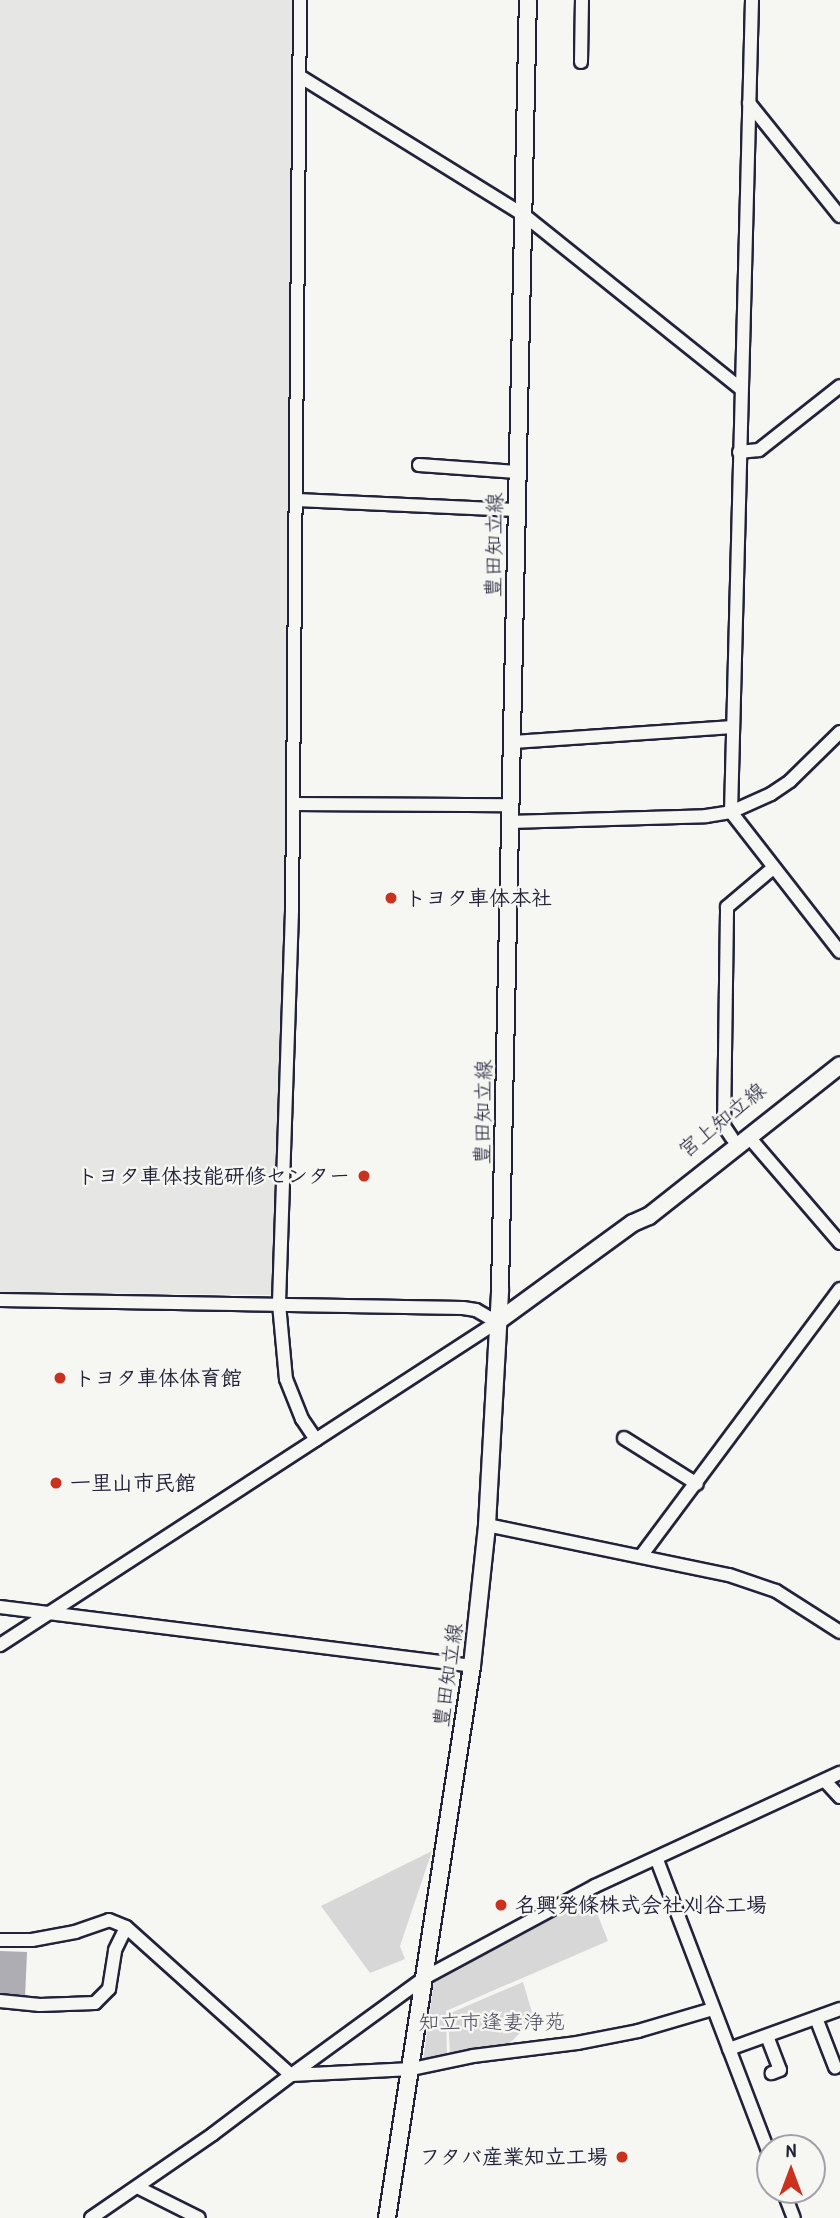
<!DOCTYPE html>
<meta charset="utf-8">
<style>
body{margin:0}
#map{position:relative;width:840px;height:2218px;overflow:hidden;background:#f6f6f2;font-family:"Patrick Hand","Klee One",sans-serif}
div>[style]{position:absolute}
[style*='--x']{left:calc(var(--x)*1px);top:calc(var(--y)*1px);width:calc(var(--w)*1px);rotate:calc(var(--a)*1deg)}
.built>*{inset:0;background:#e6e6e4}
.green>*{inset:0;background:#d7d7d7}
.water>*{inset:0;background:#adadb3}
.roads{filter:drop-shadow(2px 0 #22223b) drop-shadow(-2px 0 #22223b) drop-shadow(0 2px #22223b) drop-shadow(0 -2px #22223b)}
.minor>*{height:12px;margin:-6px;padding:0 6px;transform-origin:6px;border-radius:6px;background:#f6f6f2}
.major>*{height:16px;margin:-8px;padding:0 8px;transform-origin:8px;border-radius:8px;background:#f6f6f2}
.dots>*{width:19px;height:19px;translate:-50% -50%;box-sizing:border-box;border:4px solid #f6f6f2;border-radius:50%}
span{translate:-50% -50%;white-space:nowrap;text-align:center;line-height:1.15;-webkit-text-stroke:5px #f6f6f2;paint-order:stroke}
.street-label{font-size:21px;color:#22223b}
.poi-label{font-size:21px;color:#22223b;font-weight:700}
.left{translate:0 -50%;text-align:left}
.right{translate:-100% -50%;text-align:right}
.park-label{font-size:21px;color:#4f4f62}
.north{position:absolute;left:756px;top:2134px;width:70px;height:70px;box-sizing:border-box;background:#f6f6f2;border:2px solid #a1a1a9;border-radius:50%;rotate:0deg;font-size:19px;font-weight:700;line-height:28px;text-align:center;color:#22223b}
.north::after{content:'';display:block;margin:auto;width:24px;height:32px;background:#c8321e;clip-path:polygon(50% 0,100% 100%,50% 72%,0 100%)}
</style>
<div id="map">
<div class="built">
<div style="clip-path:polygon(0 0,296px 0,282px 1233px,276px 1290px,271px 1295px,0 1292px)"></div>
</div>
<div class="green">
<div style="clip-path:polygon(432px 1851px,400px 1946px,405px 1959px,370px 1973px,321px 1906px)"></div>
<div style="clip-path:polygon(591px 1898px,608px 1941px,446px 2011px,447px 2057px,423px 2061px,434px 1981px)"></div>
<div style="clip-path:polygon(523px 1982px,534px 2019px,508px 2045px,450px 2055px,448px 2014px)"></div>
</div>
<div class="water">
<div style="clip-path:polygon(0 1951px,27px 1952px,25px 1998px,0 1995px)"></div>
</div>
<div class="roads">
<div class="minor">
<div style="--x:300;--y:0;--w:911;--a:90.5"></div>
<div style="--x:292;--y:911;--w:393;--a:91.9"></div>
<div style="--x:279;--y:1304;--w:75;--a:84.7"></div>
<div style="--x:286;--y:1379;--w:43;--a:68.2"></div>
<div style="--x:302;--y:1419;--w:25;--a:56"></div>
<div style="--x:752;--y:0;--w:812;--a:91.48"></div>
<div style="--x:731;--y:812;--w:44;--a:-24.2"></div>
<div style="--x:771;--y:794;--w:23;--a:-34"></div>
<div style="--x:790;--y:781;--w:70;--a:-44.4"></div>
<div style="--x:581;--y:62;--w:62;--a:-89.1"></div>
<div style="--x:301;--y:77;--w:262;--a:31.8"></div>
<div style="--x:524;--y:215;--w:278;--a:38.7"></div>
<div style="--x:749;--y:103;--w:145;--a:51.2"></div>
<div style="--x:739;--y:452;--w:20;--a:-6"></div>
<div style="--x:759;--y:450;--w:103;--a:-38.3"></div>
<div style="--x:419;--y:465;--w:98;--a:4.1"></div>
<div style="--x:297;--y:500;--w:219;--a:2.6"></div>
<div style="--x:512;--y:742;--w:219;--a:-3.9"></div>
<div style="--x:293;--y:804;--w:217;--a:0.3"></div>
<div style="--x:509;--y:822;--w:197;--a:-1.7"></div>
<div style="--x:706;--y:816;--w:25;--a:-9"></div>
<div style="--x:731;--y:812;--w:177;--a:52.1"></div>
<div style="--x:748;--y:1136;--w:141;--a:49.3"></div>
<div style="--x:732;--y:1138;--w:14;--a:-124"></div>
<div style="--x:724;--y:1126;--w:219;--a:-89.2"></div>
<div style="--x:727;--y:907;--w:60;--a:-40.3"></div>
<div style="--x:0;--y:1300;--w:463;--a:1"></div>
<div style="--x:463;--y:1308;--w:13;--a:9"></div>
<div style="--x:476;--y:1310;--w:24;--a:30"></div>
<div style="--x:497;--y:1322;--w:593;--a:146.98"></div>
<div style="--x:624;--y:1438;--w:86;--a:32.2"></div>
<div style="--x:487;--y:1525;--w:247;--a:11.7"></div>
<div style="--x:729;--y:1575;--w:50;--a:18.8"></div>
<div style="--x:776;--y:1591;--w:76;--a:32.6"></div>
<div style="--x:641;--y:1556;--w:333;--a:-53.3"></div>
<div style="--x:0;--y:1607;--w:476;--a:7.1"></div>
<div style="--x:825;--y:1781;--w:22;--a:47"></div>
<div style="--x:657;--y:1860;--w:317;--a:69.1"></div>
<div style="--x:0;--y:1940;--w:32;--a:0"></div>
<div style="--x:32;--y:1940;--w:44;--a:-10.5"></div>
<div style="--x:75;--y:1932;--w:36;--a:-19"></div>
<div style="--x:109;--y:1920;--w:18;--a:22"></div>
<div style="--x:126;--y:1927;--w:222;--a:41.9"></div>
<div style="--x:291;--y:2075;--w:165;--a:-36.1"></div>
<div style="--x:424;--y:1978;--w:194;--a:-28.3"></div>
<div style="--x:595;--y:1886;--w:270;--a:-24.8"></div>
<div style="--x:0;--y:2001;--w:40;--a:5.7"></div>
<div style="--x:40;--y:2005;--w:55;--a:-2.1"></div>
<div style="--x:95;--y:2003;--w:20;--a:-45"></div>
<div style="--x:109;--y:1989;--w:39;--a:-81"></div>
<div style="--x:115;--y:1950;--w:25;--a:-64"></div>
<div style="--x:816;--y:2018;--w:53;--a:68.8"></div>
<div style="--x:767;--y:2036;--w:36;--a:69"></div>
<div style="--x:780;--y:2070;--w:9;--a:159"></div>
<div style="--x:729;--y:2049;--w:118;--a:-19.8"></div>
<div style="--x:137;--y:2187;--w:69;--a:26.6"></div>
<div style="--x:783;--y:2190;--w:30;--a:69"></div>
<div style="--x:91;--y:2218;--w:148;--a:-34.5"></div>
<div style="--x:213;--y:2134;--w:98;--a:-37.1"></div>
<div style="--x:291;--y:2075;--w:121;--a:-2.8"></div>
<div style="--x:412;--y:2069;--w:62;--a:-12"></div>
<div style="--x:473;--y:2056;--w:105;--a:-7.1"></div>
<div style="--x:577;--y:2043;--w:62;--a:-11.1"></div>
<div style="--x:638;--y:2031;--w:78;--a:-16.3"></div>
</div>
<div class="major">
<div style="--x:497;--y:1322;--w:168;--a:-36.1"></div>
<div style="--x:633;--y:1223;--w:17;--a:-24"></div>
<div style="--x:649;--y:1216;--w:243;--a:-38.3"></div>
<div style="--x:387;--y:2218;--w:559;--a:-81.25"></div>
<div style="--x:472;--y:1666;--w:142;--a:-83.9"></div>
<div style="--x:487;--y:1525;--w:236;--a:-86.8"></div>
<div style="--x:500;--y:1289;--w:1289;--a:-88.76"></div>
</div>
</div>
<div class="dots">
<div style="left:391px;top:898px;background:#c8321e"></div>
<div style="left:364px;top:1176px;background:#c8321e"></div>
<div style="left:60px;top:1378px;background:#c8321e"></div>
<div style="left:56px;top:1483px;background:#c8321e"></div>
<div style="left:501px;top:1905px;background:#c8321e"></div>
<div style="left:622px;top:2157px;background:#c8321e"></div>
</div>
<div class="street-label">
<span style="left:494px;top:545px;rotate:-89deg">豊田知立線</span>
<span style="left:483px;top:1112px;rotate:-89deg">豊田知立線</span>
<span style="left:722px;top:1120px;rotate:-39deg">宮上知立線</span>
<span style="left:448px;top:1675px;rotate:-82deg">豊田知立線</span>
</div>
<div class="poi-label">
<span class="left" style="left:405px;top:898px">トヨタ車体本社</span>
<span class="right" style="left:350px;top:1176px">トヨタ車体技能研修センター</span>
<span class="left" style="left:74px;top:1378px">トヨタ車体体育館</span>
<span class="left" style="left:70px;top:1483px">一里山市民館</span>
<span class="left" style="left:515px;top:1905px">名興発條株式会社刈谷工場</span>
<span class="right" style="left:608px;top:2157px">フタバ産業知立工場</span>
</div>
<div class="park-label">
<span style="left:492px;top:2022px">知立市逢妻浄苑</span>
</div>
<div class="north">N</div>
</div>
